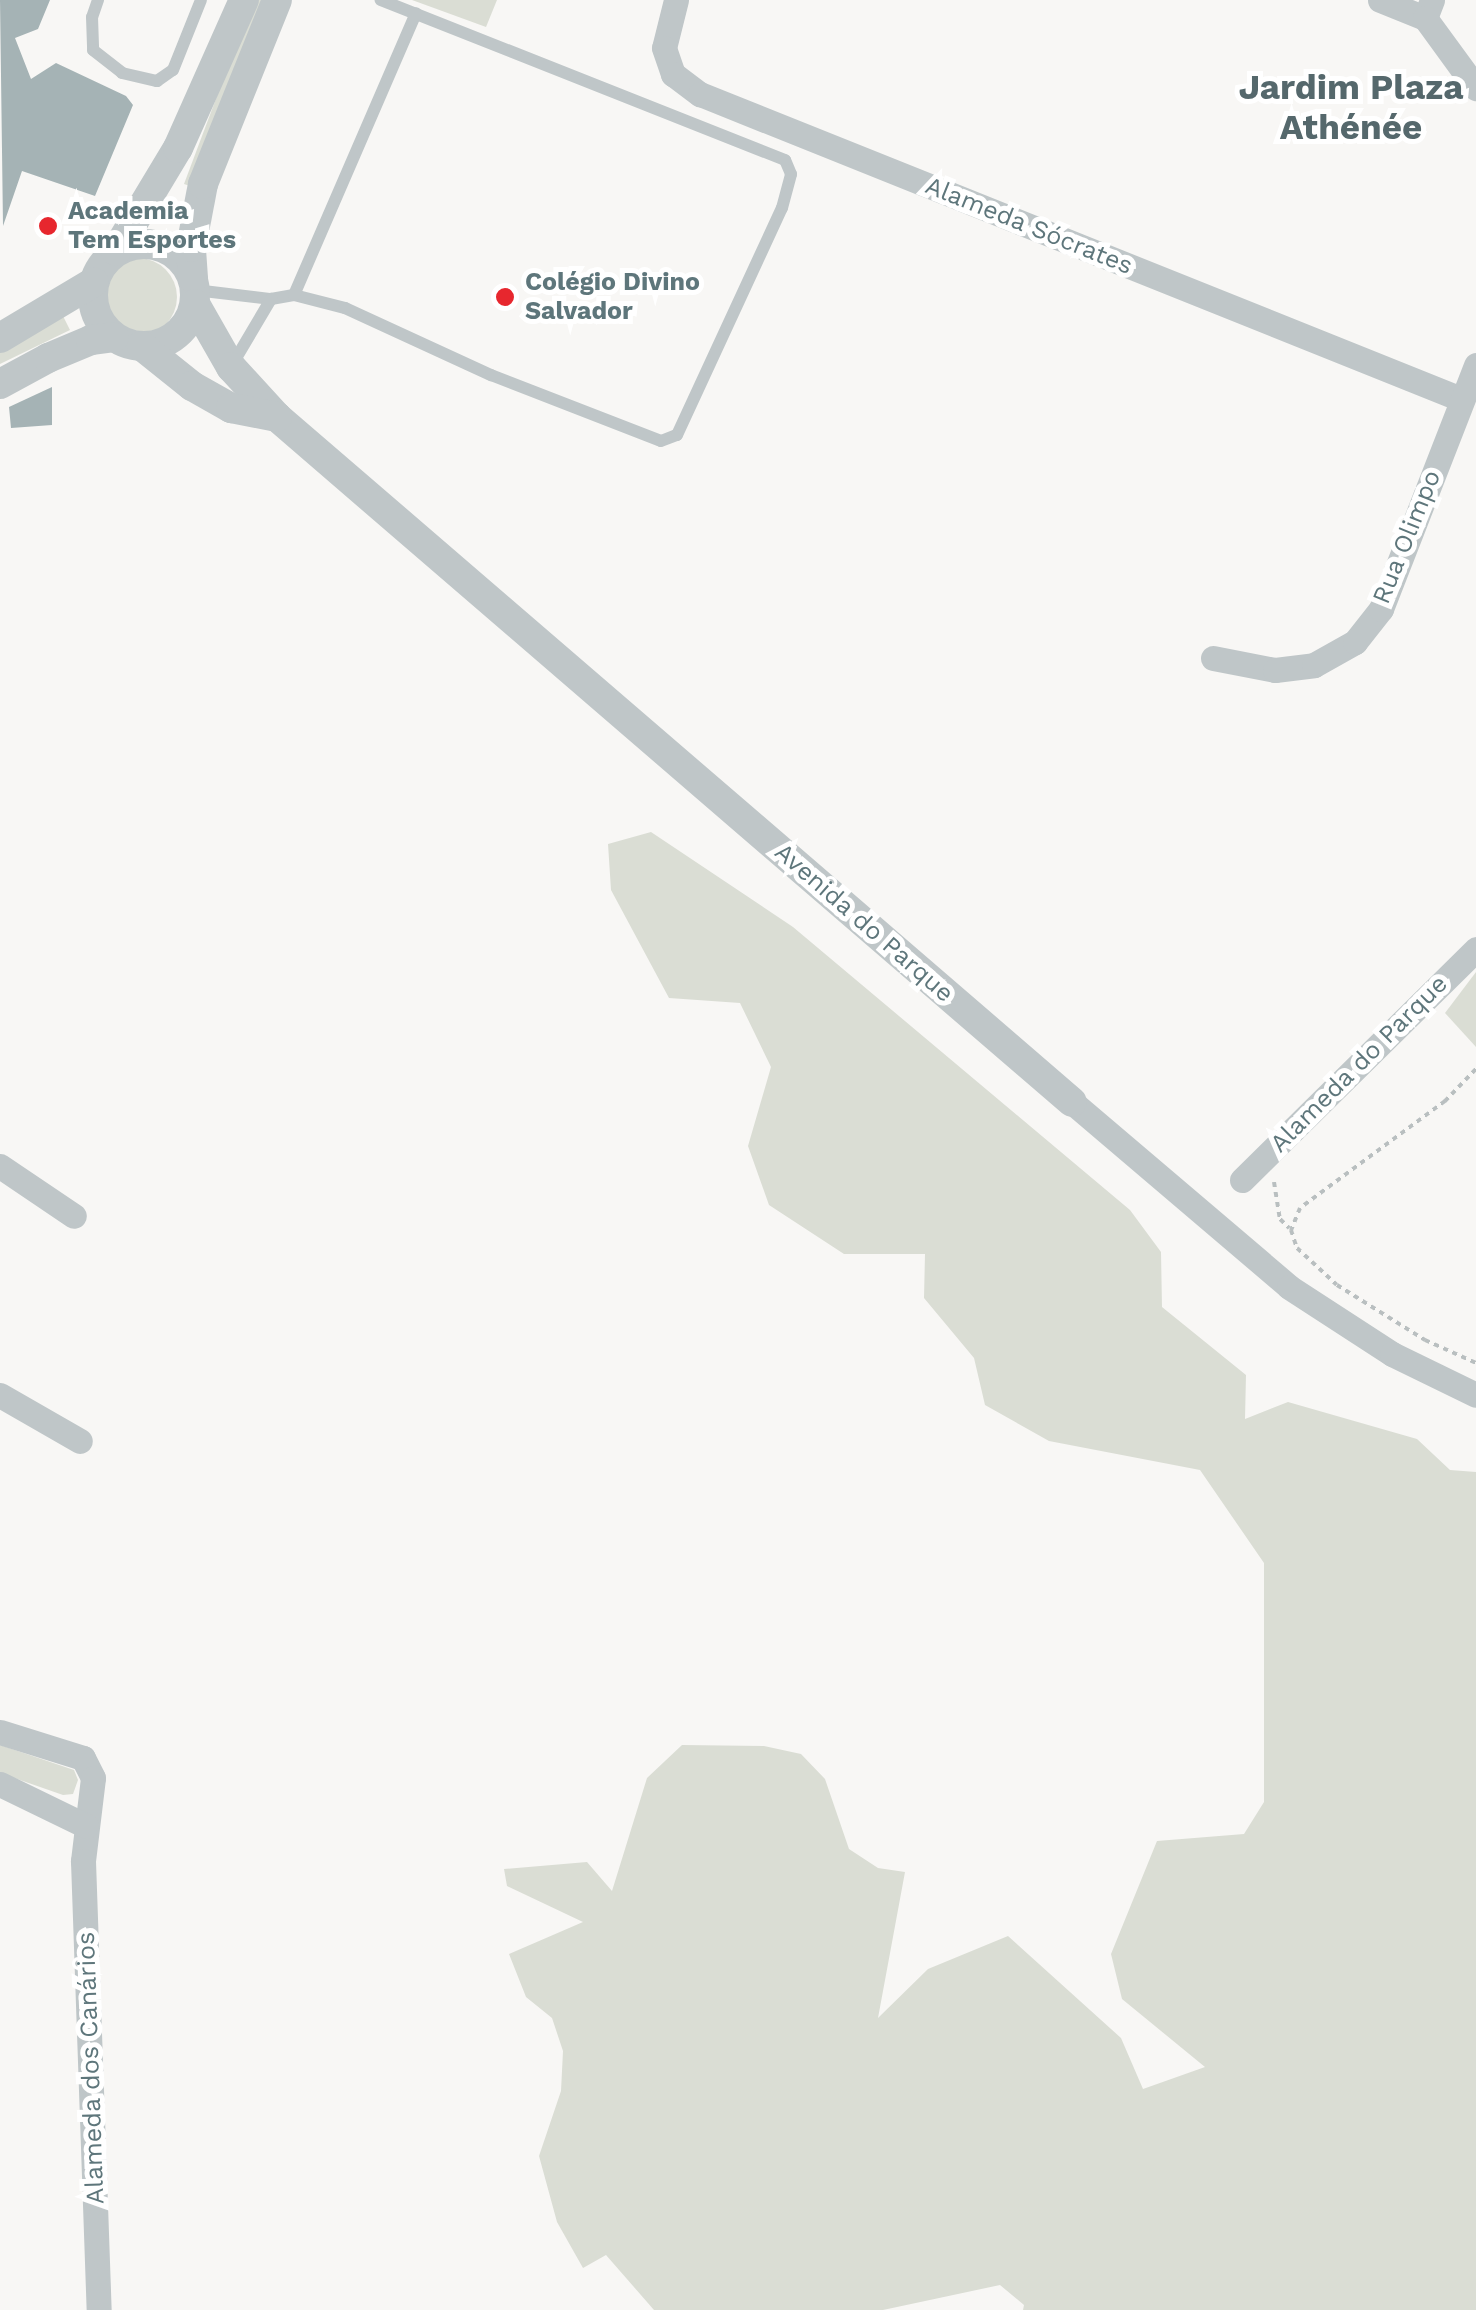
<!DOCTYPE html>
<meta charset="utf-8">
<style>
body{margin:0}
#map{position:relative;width:1476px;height:2310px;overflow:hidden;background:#f8f7f5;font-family:"Work Sans",sans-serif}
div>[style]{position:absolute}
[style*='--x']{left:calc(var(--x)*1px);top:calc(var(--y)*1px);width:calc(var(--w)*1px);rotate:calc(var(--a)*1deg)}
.green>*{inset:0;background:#daddd4}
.round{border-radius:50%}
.building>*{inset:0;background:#a5b3b5}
.path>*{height:4px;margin-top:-2px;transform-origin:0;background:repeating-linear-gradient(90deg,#b9bfc0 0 5px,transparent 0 10px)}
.service>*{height:12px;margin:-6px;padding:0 6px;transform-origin:6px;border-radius:6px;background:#bfc6c8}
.minor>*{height:25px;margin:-12.5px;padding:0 12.5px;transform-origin:12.5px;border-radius:12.5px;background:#bfc6c8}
.tertiary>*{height:30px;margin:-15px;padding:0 15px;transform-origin:15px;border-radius:15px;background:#bfc6c8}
.tertiary>.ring{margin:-15px;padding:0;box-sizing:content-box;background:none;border:30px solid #bfc6c8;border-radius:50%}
.dots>*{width:28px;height:28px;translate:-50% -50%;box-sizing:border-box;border:5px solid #fff;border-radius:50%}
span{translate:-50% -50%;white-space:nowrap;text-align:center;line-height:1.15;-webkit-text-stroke:10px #fff;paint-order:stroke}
.poi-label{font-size:25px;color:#5e767b;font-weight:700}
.left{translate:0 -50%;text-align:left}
.street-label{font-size:25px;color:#5e767b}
.district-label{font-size:35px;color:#55686c;font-weight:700}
</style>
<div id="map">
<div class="green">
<div style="clip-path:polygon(253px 0,267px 0,190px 186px,184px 184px)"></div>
<div style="clip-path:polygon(412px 0,497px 0,486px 27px)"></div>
<div class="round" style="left:99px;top:258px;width:78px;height:78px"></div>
<div style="clip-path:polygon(60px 310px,70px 330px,0 364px,0 348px)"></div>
<div style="clip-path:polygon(651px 832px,793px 927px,1130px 1210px,1161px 1252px,1162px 1307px,1246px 1375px,1245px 1419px,1288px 1402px,1417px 1439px,1450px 1470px,1476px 1472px,1476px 2310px,1023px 2310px,1024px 2305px,1000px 2285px,883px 2310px,654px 2310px,606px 2255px,583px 2268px,557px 2222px,539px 2156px,561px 2091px,563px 2051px,552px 2018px,526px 1997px,509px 1954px,583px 1922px,507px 1886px,504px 1869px,587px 1862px,612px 1891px,647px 1778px,682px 1745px,764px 1746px,801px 1754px,825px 1779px,849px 1849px,878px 1868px,905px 1872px,878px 2018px,928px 1969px,1008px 1936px,1121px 2038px,1143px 2089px,1205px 2067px,1122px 1999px,1111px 1954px,1157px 1841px,1244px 1834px,1264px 1802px,1264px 1563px,1200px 1470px,1049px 1441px,985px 1405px,974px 1358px,924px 1298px,925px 1254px,844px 1254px,769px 1205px,748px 1146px,771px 1067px,740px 1003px,669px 998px,611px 890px,608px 844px)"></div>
<div style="clip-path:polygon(1476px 972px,1476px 1047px,1445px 1013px)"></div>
<div style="clip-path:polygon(0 1745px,74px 1770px,78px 1780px,73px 1794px,63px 1795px,0 1773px)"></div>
</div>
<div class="building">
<div style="clip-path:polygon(0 0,50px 0,38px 29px,15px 38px,31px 79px,56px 63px,126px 96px,133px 105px,95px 196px,22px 171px,3px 226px)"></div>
<div style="clip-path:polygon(52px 387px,52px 425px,11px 428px,9px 407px)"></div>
</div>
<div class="path">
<div style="--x:1476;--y:1069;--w:45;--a:134.1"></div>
<div style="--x:1445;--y:1101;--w:180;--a:143.6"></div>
<div style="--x:1300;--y:1208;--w:24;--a:112"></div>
<div style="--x:1291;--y:1230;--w:19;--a:72"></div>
<div style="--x:1297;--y:1248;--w:54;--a:42.8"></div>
<div style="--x:1337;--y:1285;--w:104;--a:32"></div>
<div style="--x:1425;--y:1340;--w:56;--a:24.3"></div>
<div style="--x:1274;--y:1182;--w:37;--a:81"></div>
<div style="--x:1280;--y:1219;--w:13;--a:45"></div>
</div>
<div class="service">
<div style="--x:98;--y:0;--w:18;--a:109"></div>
<div style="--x:92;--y:17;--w:33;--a:88"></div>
<div style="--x:93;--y:50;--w:37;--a:38"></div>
<div style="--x:122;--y:73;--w:36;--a:13"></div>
<div style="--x:157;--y:81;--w:19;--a:-35"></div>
<div style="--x:173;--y:70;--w:75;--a:-68.2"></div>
<div style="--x:195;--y:290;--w:77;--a:6.8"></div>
<div style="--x:271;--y:299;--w:23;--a:-10"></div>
<div style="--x:294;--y:295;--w:53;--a:14.3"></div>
<div style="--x:345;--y:308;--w:161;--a:24.7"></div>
<div style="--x:491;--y:375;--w:182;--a:21.2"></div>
<div style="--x:661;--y:441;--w:17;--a:-21"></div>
<div style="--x:677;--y:435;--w:250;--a:-65.2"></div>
<div style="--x:782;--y:208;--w:35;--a:-75"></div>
<div style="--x:791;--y:174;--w:15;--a:-113"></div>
<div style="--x:785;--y:160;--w:435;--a:-158.4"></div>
<div style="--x:294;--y:295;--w:307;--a:-66.6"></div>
<div style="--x:232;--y:365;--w:77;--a:-59.4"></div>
</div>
<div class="minor">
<div style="--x:676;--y:0;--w:49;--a:104"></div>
<div style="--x:664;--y:48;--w:28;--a:71"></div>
<div style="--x:673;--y:74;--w:34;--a:37"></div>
<div style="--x:700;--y:94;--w:820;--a:21.84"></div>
<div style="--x:1380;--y:0;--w:48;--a:21.8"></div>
<div style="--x:1432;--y:0;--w:19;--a:111"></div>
<div style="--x:1425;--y:18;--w:87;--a:53.9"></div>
<div style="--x:1213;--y:658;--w:63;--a:11"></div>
<div style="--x:1275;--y:670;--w:39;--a:-7"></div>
<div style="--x:1314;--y:665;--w:47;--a:-29.3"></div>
<div style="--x:1355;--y:642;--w:42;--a:-51.8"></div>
<div style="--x:1381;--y:609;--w:262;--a:-68.7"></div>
<div style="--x:1072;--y:1102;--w:285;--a:40.4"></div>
<div style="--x:1289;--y:1287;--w:123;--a:33"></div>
<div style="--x:1392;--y:1354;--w:93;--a:26"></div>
<div style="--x:0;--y:1166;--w:89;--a:34"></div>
<div style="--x:1242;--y:1180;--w:329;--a:-44.6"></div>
<div style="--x:0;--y:1395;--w:92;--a:29.9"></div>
<div style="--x:0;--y:1732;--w:87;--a:17.4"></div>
<div style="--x:83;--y:1758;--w:22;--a:63"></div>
<div style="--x:93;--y:1778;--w:84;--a:96.9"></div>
<div style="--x:83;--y:1861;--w:449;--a:88"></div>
<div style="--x:0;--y:1784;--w:96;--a:26"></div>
</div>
<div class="tertiary">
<div class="ring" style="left:93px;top:244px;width:72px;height:72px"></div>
<div style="--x:116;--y:251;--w:120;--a:-59"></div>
<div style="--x:178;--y:148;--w:162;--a:-66"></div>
<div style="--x:193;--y:278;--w:31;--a:-94"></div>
<div style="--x:191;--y:247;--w:64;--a:-79.2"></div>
<div style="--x:203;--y:184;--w:198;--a:-68.1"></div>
<div style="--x:195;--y:304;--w:73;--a:60.3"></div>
<div style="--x:231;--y:367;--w:68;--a:47.4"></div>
<div style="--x:277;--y:417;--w:1049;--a:40.75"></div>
<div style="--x:0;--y:338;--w:109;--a:-30.8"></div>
<div style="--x:142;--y:346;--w:64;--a:38.7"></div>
<div style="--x:192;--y:386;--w:45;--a:29.4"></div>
<div style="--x:231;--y:408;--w:47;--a:11.1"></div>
<div style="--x:0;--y:384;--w:55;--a:-28.4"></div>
<div style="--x:48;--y:358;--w:47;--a:-22.7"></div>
<div style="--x:91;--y:340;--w:23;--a:-7"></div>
</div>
<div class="dots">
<div style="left:48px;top:226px;background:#e7272e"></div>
<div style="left:505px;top:297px;background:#e7272e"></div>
</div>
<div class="poi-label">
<span class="left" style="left:68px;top:226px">Academia<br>Tem Esportes</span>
<span class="left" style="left:525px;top:297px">Colégio Divino<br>Salvador</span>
</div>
<div class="street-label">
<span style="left:1029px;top:226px;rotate:22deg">Alameda Sócrates</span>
<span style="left:1407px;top:537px;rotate:-68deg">Rua Olimpo</span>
<span style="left:864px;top:923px;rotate:41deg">Avenida do Parque</span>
<span style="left:1359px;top:1064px;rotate:-45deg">Alameda do Parque</span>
<span style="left:91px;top:2068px;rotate:-92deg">Alameda dos Canários</span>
</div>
<div class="district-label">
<span style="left:1351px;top:107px">Jardim Plaza<br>Athénée</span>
</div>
</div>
